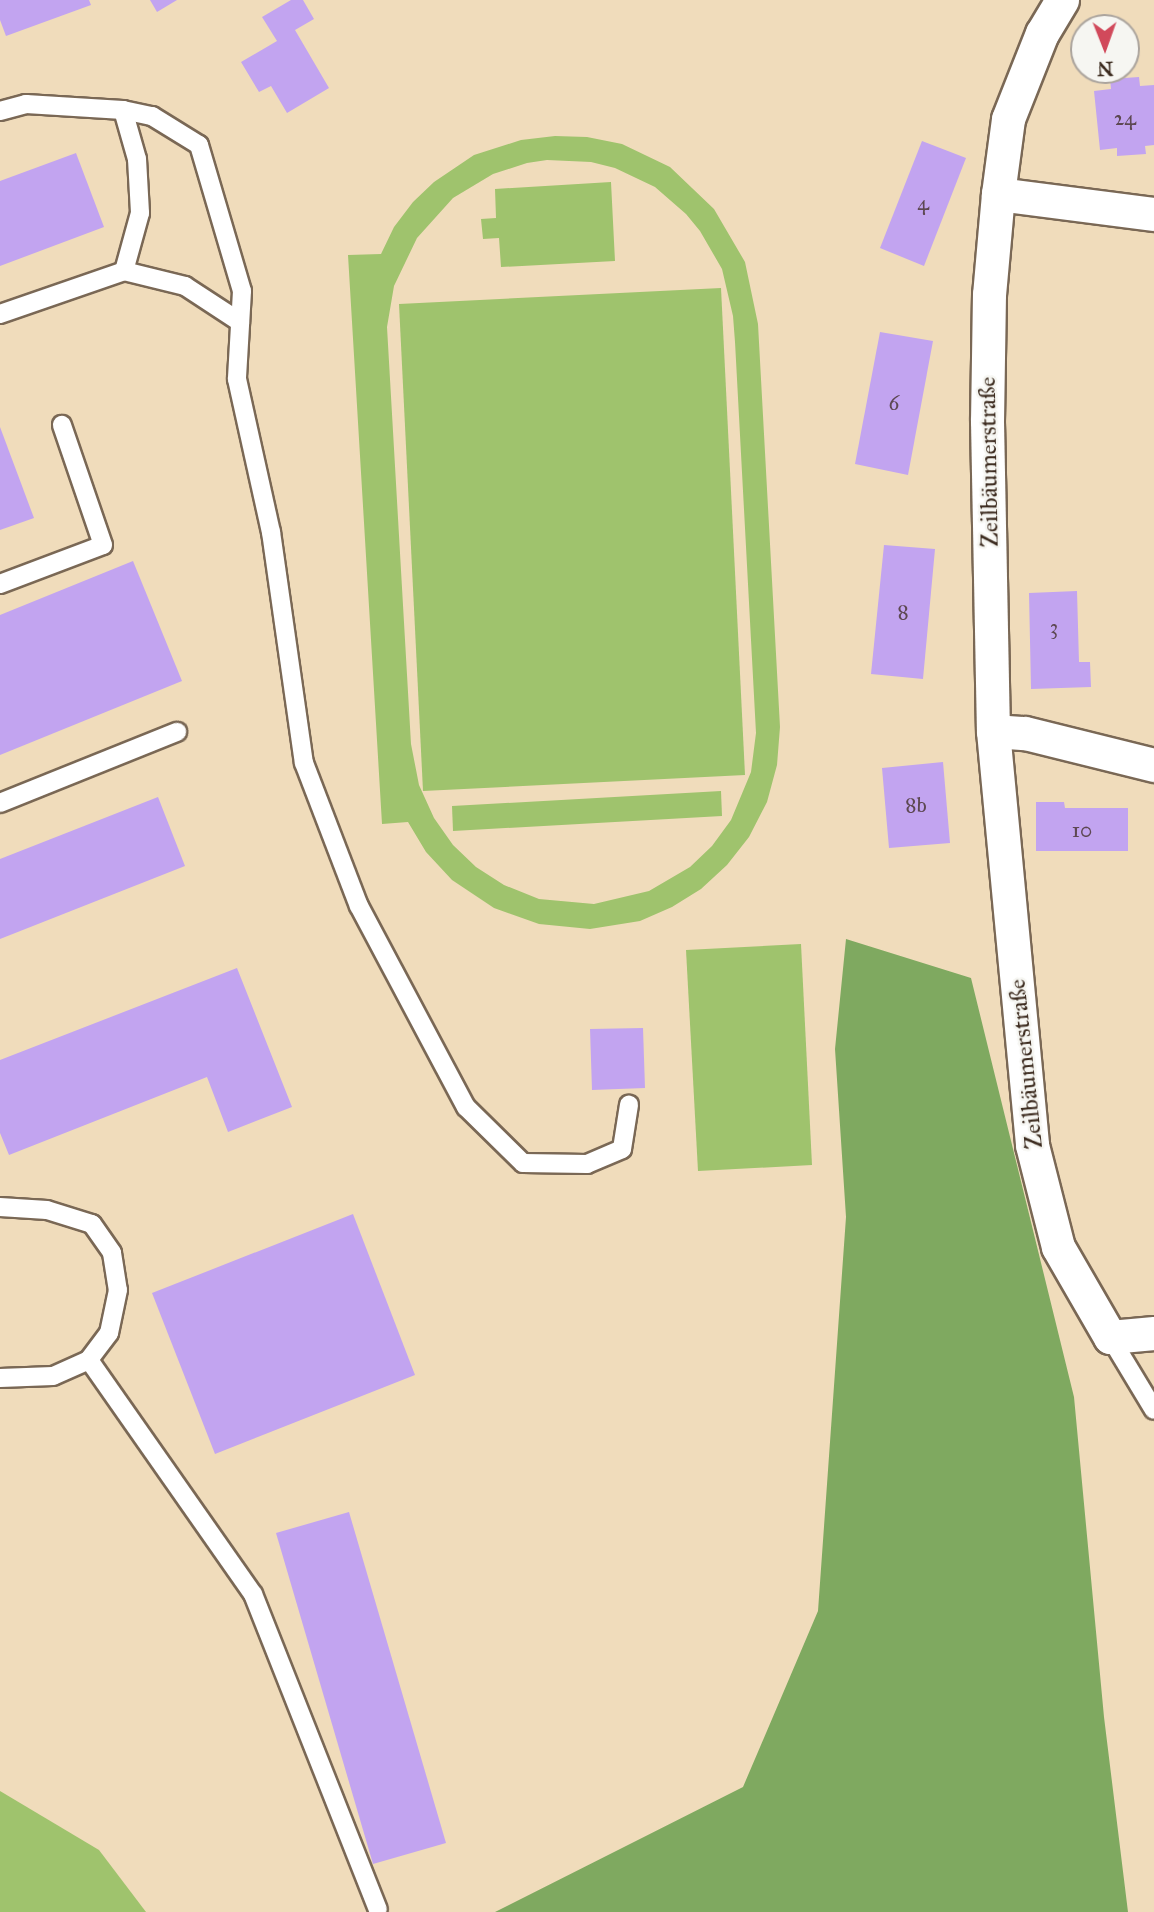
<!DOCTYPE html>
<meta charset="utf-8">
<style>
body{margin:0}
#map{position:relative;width:1154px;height:1912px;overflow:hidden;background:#f0dcbb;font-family:"IM FELL Great Primer",serif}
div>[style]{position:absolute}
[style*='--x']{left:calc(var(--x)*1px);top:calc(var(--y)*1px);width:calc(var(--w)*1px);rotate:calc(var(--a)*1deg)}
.green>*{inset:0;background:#9fc36d}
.forest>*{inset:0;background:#7fa960}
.building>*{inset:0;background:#c2a4f0}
.roads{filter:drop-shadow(2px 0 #7a6855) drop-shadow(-2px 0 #7a6855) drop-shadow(0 2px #7a6855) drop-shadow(0 -2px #7a6855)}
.lane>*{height:18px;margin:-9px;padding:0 9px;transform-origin:9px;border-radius:9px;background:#fff}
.street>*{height:33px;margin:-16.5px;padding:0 16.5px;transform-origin:16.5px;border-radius:16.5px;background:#fff}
span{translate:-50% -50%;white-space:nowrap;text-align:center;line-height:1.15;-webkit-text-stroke:5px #f6f6f2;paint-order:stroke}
.number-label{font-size:21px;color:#5d4852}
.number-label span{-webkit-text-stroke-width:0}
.street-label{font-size:24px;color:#3b2a1e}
.north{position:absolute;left:1070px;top:14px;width:70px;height:70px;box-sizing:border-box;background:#f6f6f2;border:2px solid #aba49d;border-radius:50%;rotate:179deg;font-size:19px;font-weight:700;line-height:28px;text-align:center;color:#3b2a1e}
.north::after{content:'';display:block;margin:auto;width:24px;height:32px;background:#d1495b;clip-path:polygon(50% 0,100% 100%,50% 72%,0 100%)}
</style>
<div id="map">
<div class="green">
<div style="clip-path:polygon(evenodd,555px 136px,587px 137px,622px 144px,670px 167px,714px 209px,745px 262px,758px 324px,780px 727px,777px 765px,767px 802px,749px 837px,727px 865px,701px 889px,672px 907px,640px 921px,590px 929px,539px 924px,494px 908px,452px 880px,426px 852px,408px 822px,382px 824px,348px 255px,381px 254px,394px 227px,413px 202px,434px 182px,474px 155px,521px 140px,555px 136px,547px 160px,591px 162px,615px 168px,655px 187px,686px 214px,700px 231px,722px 269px,733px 316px,735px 342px,756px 733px,751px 772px,731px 820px,712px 846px,690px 867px,649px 891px,594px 904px,539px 899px,504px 885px,476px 867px,453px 845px,434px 818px,419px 785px,411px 744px,387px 327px,394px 286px,417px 238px,453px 198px,493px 174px,527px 163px,547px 160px)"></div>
<div style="clip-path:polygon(611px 182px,615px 261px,501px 267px,499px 238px,483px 239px,481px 219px,496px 218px,495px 189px)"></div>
<div style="clip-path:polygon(721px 288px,745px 775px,423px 791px,399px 304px)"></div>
<div style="clip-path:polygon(721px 791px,722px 816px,453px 831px,452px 806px)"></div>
<div style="clip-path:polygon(801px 944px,812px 1165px,698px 1171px,686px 950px)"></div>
<div style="clip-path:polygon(0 1791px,99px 1850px,146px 1912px,0 1912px)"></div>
</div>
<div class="forest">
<div style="clip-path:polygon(846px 939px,971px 978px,1074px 1397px,1104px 1717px,1128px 1912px,495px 1912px,743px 1787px,818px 1611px,846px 1217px,835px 1049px)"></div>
</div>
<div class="building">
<div style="clip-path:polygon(0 0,89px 0,91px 5px,6px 36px,0 20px)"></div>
<div style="clip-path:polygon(150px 0,177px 0,157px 12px)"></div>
<div style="clip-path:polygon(291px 0,303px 0,314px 19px,295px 30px,329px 88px,287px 113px,271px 86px,259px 92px,241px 62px,277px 41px,262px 17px)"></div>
<div style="clip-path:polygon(1139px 77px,1140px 86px,1154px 85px,1154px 145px,1145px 146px,1146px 154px,1117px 156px,1117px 148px,1100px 150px,1094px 91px,1111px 89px,1110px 79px)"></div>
<div style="clip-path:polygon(922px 141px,966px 158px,924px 266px,880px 248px)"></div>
<div style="clip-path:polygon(76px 153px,104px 227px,0 266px,0 181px)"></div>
<div style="clip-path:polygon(880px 332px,933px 341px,908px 475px,855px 464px)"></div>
<div style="clip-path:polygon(0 427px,34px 518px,0 530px)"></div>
<div style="clip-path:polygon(884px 545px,935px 549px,923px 679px,871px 674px)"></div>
<div style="clip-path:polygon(133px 561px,182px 681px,0 755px,0 615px)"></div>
<div style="clip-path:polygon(1077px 591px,1079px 662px,1090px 662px,1091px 687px,1031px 689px,1029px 593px)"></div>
<div style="clip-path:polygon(943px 762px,950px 843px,889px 848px,882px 768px)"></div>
<div style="clip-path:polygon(158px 797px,185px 866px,0 939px,0 859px)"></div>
<div style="clip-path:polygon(1036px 802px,1064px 802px,1065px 808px,1128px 808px,1128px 851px,1036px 851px)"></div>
<div style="clip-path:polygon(237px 968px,292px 1107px,228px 1132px,207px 1077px,9px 1155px,0 1133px,0 1060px)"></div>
<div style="clip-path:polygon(643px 1028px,645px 1088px,592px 1090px,590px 1029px)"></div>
<div style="clip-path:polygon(353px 1214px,415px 1375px,215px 1454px,152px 1293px)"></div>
<div style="clip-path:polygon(349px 1512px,446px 1843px,373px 1864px,276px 1533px)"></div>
</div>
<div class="roads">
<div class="lane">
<div style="--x:123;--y:110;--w:51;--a:74.1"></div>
<div style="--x:137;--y:159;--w:54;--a:86.8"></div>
<div style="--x:140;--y:213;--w:60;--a:105.4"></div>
<div style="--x:0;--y:111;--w:27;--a:-15"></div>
<div style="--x:26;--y:104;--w:97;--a:3.5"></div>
<div style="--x:123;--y:110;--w:30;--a:12"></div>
<div style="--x:152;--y:116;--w:55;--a:31.7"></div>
<div style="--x:199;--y:145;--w:152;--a:73.6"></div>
<div style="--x:242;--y:291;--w:88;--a:93.3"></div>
<div style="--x:237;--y:379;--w:157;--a:77.5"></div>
<div style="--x:271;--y:532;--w:233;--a:81.9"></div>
<div style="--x:304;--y:763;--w:153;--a:69"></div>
<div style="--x:359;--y:906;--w:228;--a:62"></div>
<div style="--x:466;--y:1107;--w:80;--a:44.5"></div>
<div style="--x:523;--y:1163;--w:64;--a:0.9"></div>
<div style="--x:587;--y:1164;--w:38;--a:-23"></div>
<div style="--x:622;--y:1149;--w:45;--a:-81"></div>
<div style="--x:0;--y:314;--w:131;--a:-19.1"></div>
<div style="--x:124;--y:271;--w:63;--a:13.8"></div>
<div style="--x:185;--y:286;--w:66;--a:33.2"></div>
<div style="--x:0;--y:584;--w:110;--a:-20.7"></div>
<div style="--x:103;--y:545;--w:127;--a:-108.9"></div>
<div style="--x:0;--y:803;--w:191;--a:-21.9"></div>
<div style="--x:0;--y:1207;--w:47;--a:3.7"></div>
<div style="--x:47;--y:1210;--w:47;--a:17.3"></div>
<div style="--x:92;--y:1224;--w:35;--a:55"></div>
<div style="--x:112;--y:1253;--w:37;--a:81"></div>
<div style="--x:118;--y:1290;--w:44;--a:101.8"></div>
<div style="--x:109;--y:1333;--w:34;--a:127"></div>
<div style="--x:89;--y:1360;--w:39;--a:156"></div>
<div style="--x:53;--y:1376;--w:53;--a:177.8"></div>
<div style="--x:1110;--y:1337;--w:85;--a:58.9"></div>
<div style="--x:89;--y:1360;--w:286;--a:55"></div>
<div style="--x:253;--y:1594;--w:339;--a:68.4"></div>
</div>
<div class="street">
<div style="--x:1062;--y:0;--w:39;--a:121"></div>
<div style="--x:1042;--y:33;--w:92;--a:111.6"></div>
<div style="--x:1008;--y:119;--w:76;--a:97.6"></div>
<div style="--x:998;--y:194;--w:100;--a:95.1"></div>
<div style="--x:989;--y:294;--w:127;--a:90.9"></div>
<div style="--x:987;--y:421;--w:310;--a:88.9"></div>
<div style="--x:993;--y:731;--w:416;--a:84.6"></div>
<div style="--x:1032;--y:1145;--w:105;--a:75.7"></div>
<div style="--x:1058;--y:1247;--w:104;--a:60"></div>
<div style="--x:1110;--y:1337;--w:44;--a:-5.2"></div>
<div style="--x:998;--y:194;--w:157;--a:7.3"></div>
<div style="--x:993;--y:731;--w:32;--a:4"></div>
<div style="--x:1025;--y:733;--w:133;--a:13.9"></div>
</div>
</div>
<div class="number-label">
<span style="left:1125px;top:118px">24</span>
<span style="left:923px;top:203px">4</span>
<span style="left:894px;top:403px">6</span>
<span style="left:903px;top:612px">8</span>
<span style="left:1054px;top:627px">3</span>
<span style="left:916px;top:805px">8b</span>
<span style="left:1082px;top:830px">10</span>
</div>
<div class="street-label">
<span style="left:989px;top:462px;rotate:-91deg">Zeilbäumerstraße</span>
<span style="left:1026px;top:1064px;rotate:-96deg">Zeilbäumerstraße</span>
</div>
<div class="north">N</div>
</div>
